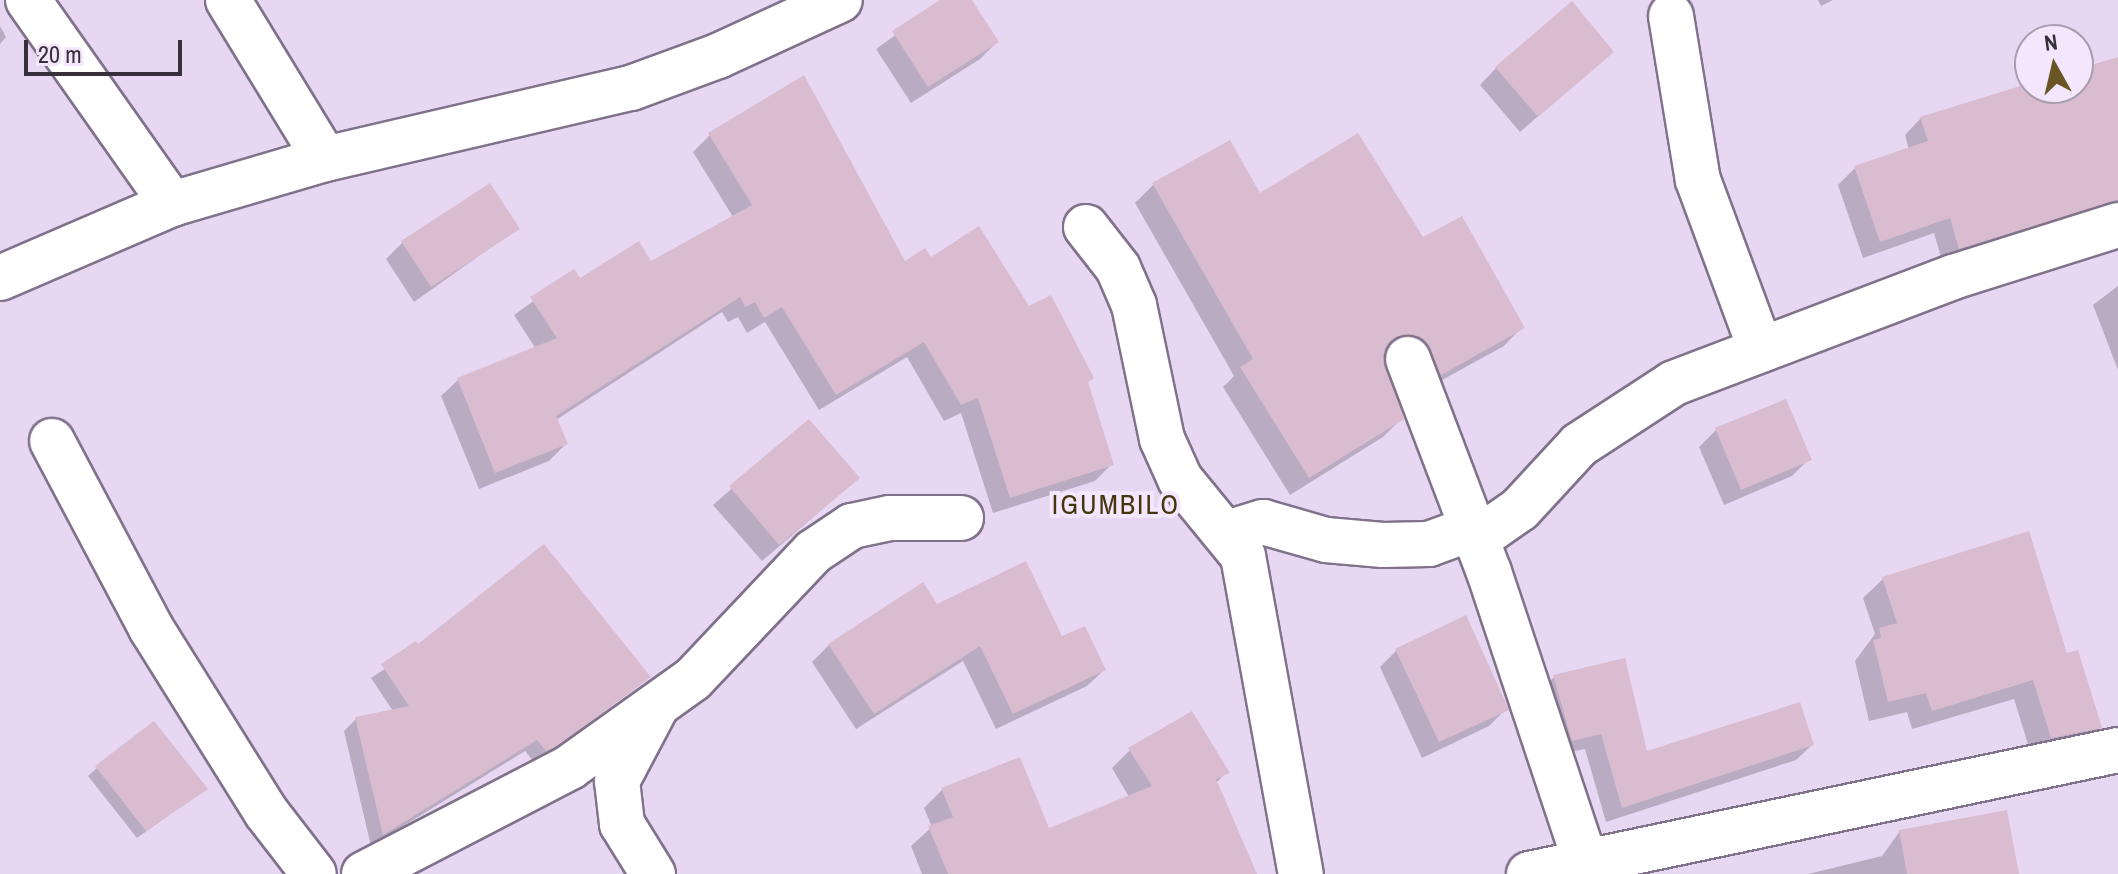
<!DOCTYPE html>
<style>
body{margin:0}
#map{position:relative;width:2118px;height:874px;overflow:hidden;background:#e8d7f3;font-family:"Archivo Narrow",sans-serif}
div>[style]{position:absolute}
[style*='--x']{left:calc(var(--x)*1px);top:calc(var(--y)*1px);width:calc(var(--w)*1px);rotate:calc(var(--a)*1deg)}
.shadow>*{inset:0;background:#0003}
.building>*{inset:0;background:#d9bccf}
.roads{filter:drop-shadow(2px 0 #81728b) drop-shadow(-2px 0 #81728b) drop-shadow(0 2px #81728b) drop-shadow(0 -2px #81728b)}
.minor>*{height:44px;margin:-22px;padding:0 22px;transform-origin:22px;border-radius:22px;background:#fff}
span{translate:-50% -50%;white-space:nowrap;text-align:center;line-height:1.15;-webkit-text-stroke:8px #f4e6fc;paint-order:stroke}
.quarter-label{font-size:28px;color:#44350c;letter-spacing:2px}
.north{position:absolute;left:2014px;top:24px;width:80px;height:80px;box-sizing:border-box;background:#f4e6fc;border:2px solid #a89dae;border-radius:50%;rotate:352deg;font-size:22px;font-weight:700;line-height:32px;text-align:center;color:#36303a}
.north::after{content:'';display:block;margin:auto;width:28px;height:36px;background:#695624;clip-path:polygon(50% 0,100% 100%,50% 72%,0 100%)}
.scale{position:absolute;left:24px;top:40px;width:158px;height:36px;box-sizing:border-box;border:4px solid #36303a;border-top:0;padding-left:10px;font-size:24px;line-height:28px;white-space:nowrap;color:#36303a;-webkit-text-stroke:6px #f4e6fc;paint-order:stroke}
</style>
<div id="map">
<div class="shadow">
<div style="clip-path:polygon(944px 0,970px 0,997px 42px,980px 59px,911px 103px,876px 49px)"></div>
<div style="clip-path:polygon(1818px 0,1833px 0,1821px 6px)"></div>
<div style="clip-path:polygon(0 26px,6px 37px,0 44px)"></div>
<div style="clip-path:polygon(1612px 52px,1520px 132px,1480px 85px,1496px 68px)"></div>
<div style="clip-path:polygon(2118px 59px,2118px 211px,1943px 264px,1934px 233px,1863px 258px,1838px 185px,1855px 168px,1909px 150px,1905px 135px,1921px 118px,2030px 86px,2078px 88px,2078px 71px)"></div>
<div style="clip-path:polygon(710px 135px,904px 263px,930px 259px,1028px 308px,1086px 384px,1112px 464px,1095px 481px,993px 513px,961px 413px,944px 421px,907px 357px,819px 410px,765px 322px,747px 333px,738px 317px,728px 322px,722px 312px,556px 420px,566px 444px,549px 461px,479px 489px,441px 396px,458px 380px,536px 349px,514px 315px,574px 272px,580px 281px,650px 263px,733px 217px,693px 152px)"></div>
<div style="clip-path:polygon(1153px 185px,1259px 196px,1423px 240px,1522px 327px,1504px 346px,1422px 391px,1392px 352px,1385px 354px,1382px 367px,1402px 418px,1383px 437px,1290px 495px,1223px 387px,1234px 376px,1135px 203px)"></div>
<div style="clip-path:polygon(518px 228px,414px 302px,386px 259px,402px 243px)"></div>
<div style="clip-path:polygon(2118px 286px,2118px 370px,2093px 305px)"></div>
<div style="clip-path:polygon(809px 421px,840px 494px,762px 561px,713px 505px)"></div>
<div style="clip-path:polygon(1716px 430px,1809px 459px,1792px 476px,1724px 505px,1699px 447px)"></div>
<div style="clip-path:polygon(1883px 579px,2066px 656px,2100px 727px,2081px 747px,2032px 757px,2014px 699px,1912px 729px,1907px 712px,1869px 721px,1855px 661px,1875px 634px,1863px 598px)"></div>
<div style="clip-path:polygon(1061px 639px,1104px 670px,1087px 686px,996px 729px,963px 661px,856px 729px,812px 662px,829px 645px)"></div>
<div style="clip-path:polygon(418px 647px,648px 677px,543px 757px,534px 762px,525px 751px,371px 846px,344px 731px,356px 719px,393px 711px,371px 678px)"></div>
<div style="clip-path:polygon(1397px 650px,1506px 709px,1489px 726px,1422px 758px,1380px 667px)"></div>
<div style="clip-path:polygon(1554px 677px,1646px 753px,1812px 745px,1796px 760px,1606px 822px,1585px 749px,1556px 755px,1539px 692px)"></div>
<div style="clip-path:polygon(1130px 750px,1227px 772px,1216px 783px,1255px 874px,922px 874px,911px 846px,932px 827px,924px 808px,942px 790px,1048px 831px,1129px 797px,1112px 768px)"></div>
<div style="clip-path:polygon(97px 768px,205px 789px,137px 838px,88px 776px)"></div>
<div style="clip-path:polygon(1900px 831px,2017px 874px,1808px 874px,1882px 856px)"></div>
</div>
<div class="building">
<div style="clip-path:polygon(940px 0,972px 0,999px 42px,928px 87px,892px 31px)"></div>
<div style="clip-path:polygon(1572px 1px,1614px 52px,1538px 117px,1495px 67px)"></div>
<div style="clip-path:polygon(2118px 57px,2118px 200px,1959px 249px,1950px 218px,1880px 242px,1854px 166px,1928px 141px,1920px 117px,2030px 83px,2030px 88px,2078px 88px,2078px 69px)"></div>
<div style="clip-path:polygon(804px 75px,905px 261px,925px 248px,931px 257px,979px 226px,1029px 306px,1051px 295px,1094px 378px,1088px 382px,1114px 465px,1010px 498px,978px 398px,961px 405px,924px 342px,836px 395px,782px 307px,764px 318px,755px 302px,745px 307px,740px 297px,556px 416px,568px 444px,495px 473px,457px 378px,557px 338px,530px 297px,574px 269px,580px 278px,639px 241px,651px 261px,752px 205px,708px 133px)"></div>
<div style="clip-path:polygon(1358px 133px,1423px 237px,1462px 216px,1525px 328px,1441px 375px,1424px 340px,1398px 336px,1383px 356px,1404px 419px,1309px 478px,1240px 367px,1253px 359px,1152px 183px,1230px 140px,1260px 193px)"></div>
<div style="clip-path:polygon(490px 183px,520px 229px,431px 287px,401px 241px)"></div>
<div style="clip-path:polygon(1786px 399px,1812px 460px,1741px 490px,1715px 428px)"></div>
<div style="clip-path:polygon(809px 419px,860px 478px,779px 545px,729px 486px)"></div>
<div style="clip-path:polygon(2029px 531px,2067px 653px,2078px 650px,2102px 728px,2051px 738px,2033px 680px,1932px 711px,1926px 693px,1888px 702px,1873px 640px,1881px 638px,1879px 628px,1897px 623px,1882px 577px)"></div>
<div style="clip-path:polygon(544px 544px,651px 677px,557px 746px,546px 751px,537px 740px,383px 835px,355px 717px,409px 706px,381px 664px,416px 641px,418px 644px)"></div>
<div style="clip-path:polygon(1026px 561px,1062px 636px,1085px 626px,1106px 670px,1013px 714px,980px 646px,874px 714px,828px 644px,923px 582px,937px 604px)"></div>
<div style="clip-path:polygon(1466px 615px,1509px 710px,1439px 742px,1395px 649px)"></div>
<div style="clip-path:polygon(1625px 658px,1647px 751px,1800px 702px,1814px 745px,1622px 808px,1601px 734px,1572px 741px,1553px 675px)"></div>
<div style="clip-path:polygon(1192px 711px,1230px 773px,1216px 779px,1257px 874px,948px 874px,928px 826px,953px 817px,941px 788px,1020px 757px,1049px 828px,1152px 786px,1128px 748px)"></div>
<div style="clip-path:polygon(154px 721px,208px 789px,146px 831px,95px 766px)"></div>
<div style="clip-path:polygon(2007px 810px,2019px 874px,1907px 874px,1899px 830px)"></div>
</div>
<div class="roads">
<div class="minor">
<div style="--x:28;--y:0;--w:250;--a:54.8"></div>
<div style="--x:228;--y:0;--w:186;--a:58.6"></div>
<div style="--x:1671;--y:16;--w:166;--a:80.7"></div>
<div style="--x:1698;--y:180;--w:181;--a:69.7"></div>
<div style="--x:1086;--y:227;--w:52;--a:52"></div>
<div style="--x:1118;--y:268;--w:40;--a:66.6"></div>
<div style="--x:1134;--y:305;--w:137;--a:78.2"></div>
<div style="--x:1162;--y:439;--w:44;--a:65.8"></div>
<div style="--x:1180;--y:479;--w:99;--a:50.7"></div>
<div style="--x:1243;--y:556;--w:323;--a:79.7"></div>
<div style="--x:0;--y:278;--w:187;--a:-23.3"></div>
<div style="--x:172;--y:204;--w:159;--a:-16.4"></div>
<div style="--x:325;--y:159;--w:314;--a:-13.1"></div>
<div style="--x:631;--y:88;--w:93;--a:-20.2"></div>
<div style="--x:718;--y:56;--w:134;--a:-24.7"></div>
<div style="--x:1408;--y:359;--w:228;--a:69.2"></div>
<div style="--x:1489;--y:572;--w:304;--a:71.6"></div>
<div style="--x:52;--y:441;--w:212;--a:62.1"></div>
<div style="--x:151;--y:628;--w:217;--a:58"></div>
<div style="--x:266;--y:812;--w:78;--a:52.3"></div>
<div style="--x:1227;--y:533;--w:38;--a:-17"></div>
<div style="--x:1263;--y:522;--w:66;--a:15.9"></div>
<div style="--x:1326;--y:540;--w:57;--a:5"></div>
<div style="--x:1383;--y:545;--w:46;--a:-1.2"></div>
<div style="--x:1429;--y:544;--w:47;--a:-20"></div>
<div style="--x:1477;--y:539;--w:52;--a:-34.9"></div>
<div style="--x:1520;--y:509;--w:87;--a:-47.3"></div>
<div style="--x:1579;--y:445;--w:113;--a:-33.1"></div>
<div style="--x:1674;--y:383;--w:298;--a:-20.8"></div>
<div style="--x:1953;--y:277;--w:173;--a:-17.5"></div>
<div style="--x:364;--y:874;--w:232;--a:-27.4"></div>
<div style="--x:570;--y:767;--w:151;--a:-35.6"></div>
<div style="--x:693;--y:679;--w:175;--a:-46.6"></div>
<div style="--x:813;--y:552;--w:47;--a:-33.7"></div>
<div style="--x:852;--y:526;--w:39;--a:-12"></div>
<div style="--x:890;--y:518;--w:71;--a:0"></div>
<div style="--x:653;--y:874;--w:59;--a:-121.8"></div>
<div style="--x:622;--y:824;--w:43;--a:-96.6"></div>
<div style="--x:617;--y:781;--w:81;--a:-62.2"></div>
<div style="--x:1529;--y:874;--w:602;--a:-11.89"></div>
</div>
</div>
<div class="quarter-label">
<span style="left:1116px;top:504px">IGUMBILO</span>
</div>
<div class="north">N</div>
<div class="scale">20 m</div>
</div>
